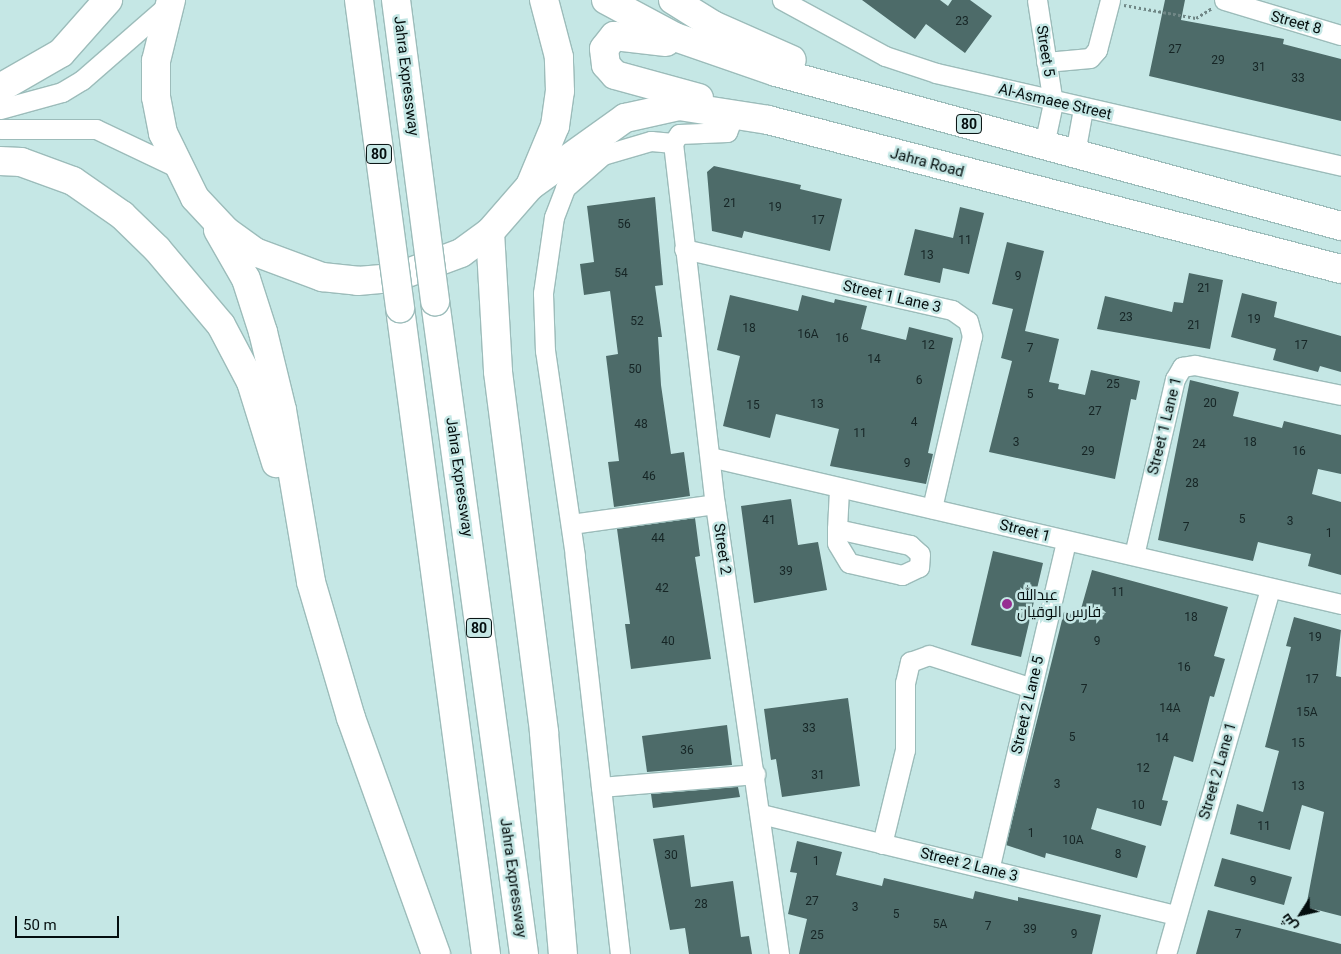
<!DOCTYPE html>
<meta charset="utf-8">
<style>
body{margin:0}
#map{position:relative;width:1341px;height:954px;overflow:hidden;background:#c5e7e5;font-family:Roboto,Cairo,sans-serif}
div>[style]{position:absolute}
[style*='--x']{left:calc(var(--x)*1px);top:calc(var(--y)*1px);width:calc(var(--w)*1px);rotate:calc(var(--a)*1deg)}
.building>*{inset:0;background:#4d6b69}
.path>*{height:2.5px;margin-top:-1.25px;transform-origin:0;background:repeating-linear-gradient(90deg,#708786 0 2.5px,transparent 0 5px)}
.roads{filter:drop-shadow(1px 0 #9cbcba) drop-shadow(-1px 0 #9cbcba) drop-shadow(0 1px #9cbcba) drop-shadow(0 -1px #9cbcba)}
.minor>*{height:19px;margin:-9.5px;padding:0 9.5px;transform-origin:9.5px;border-radius:9.5px;background:#fff}
.highway>*{height:28px;margin:-14px;padding:0 14px;transform-origin:14px;border-radius:14px;background:#fff}
.bridges{filter:drop-shadow(1px 0 #9cbcba) drop-shadow(-1px 0 #9cbcba) drop-shadow(0 1px #9cbcba) drop-shadow(0 -1px #9cbcba)}
.highway-bridge>*{height:28px;margin:-14px;padding:0 14px;transform-origin:14px;border-radius:14px;background:#fff}
.dots>*{width:14px;height:14px;translate:-50% -50%;box-sizing:border-box;border:2px solid #c5e7e5;border-radius:50%}
span{translate:-50% -50%;white-space:nowrap;text-align:center;line-height:1.15;-webkit-text-stroke:5px #c5e7e5;paint-order:stroke}
.number-label{font-size:12px;color:#162525}
.number-label span{-webkit-text-stroke-width:0}
.shield-label span{padding:1px 4px;background:#c5e7e5;border:1px solid;border-radius:4px;-webkit-text-stroke-width:0}
.shield-label{font-size:14px;color:#040e0e;font-weight:700}
.street-label{font-size:15px;color:#040e0e}
.poi-label{font-size:15px;color:#040e0e}
.left{translate:0 -50%;text-align:left}
.north{position:absolute;left:1276px;top:889px;width:50px;height:50px;-webkit-text-stroke:4px #c5e7e5;paint-order:stroke;rotate:235deg;font-size:14px;font-weight:700;line-height:20px;text-align:center;color:#040e0e}
.north::after{content:'';display:block;margin:auto;width:18px;height:22px;background:#040e0e;clip-path:polygon(50% 0,100% 100%,50% 72%,0 100%)}
.scale{position:absolute;left:15px;top:916px;width:104px;height:22px;box-sizing:border-box;border:2px solid #040e0e;border-top:0;padding-left:6px;font-size:15px;line-height:18px;white-space:nowrap;color:#040e0e;-webkit-text-stroke:4px #c5e7e5;paint-order:stroke}
</style>
<div id="map">
<div class="building">
<div style="clip-path:polygon(862px 0,940px 0,948px 6px,952px 0,970px 0,992px 16px,965px 53px,926px 24px,915px 39px)"></div>
<div style="clip-path:polygon(1165px 0,1185px 0,1181px 20px,1284px 39px,1283px 44px,1341px 59px,1341px 121px,1149px 76px)"></div>
<div style="clip-path:polygon(714px 166px,801px 185px,800px 189px,842px 199px,830px 251px,744px 231px,742px 238px,712px 231px,707px 172px)"></div>
<div style="clip-path:polygon(655px 197px,663px 285px,655px 286px,662px 337px,658px 337px,661px 385px,671px 454px,684px 452px,690px 496px,614px 507px,608px 462px,619px 461px,606px 356px,618px 354px,610px 291px,584px 295px,580px 264px,594px 262px,587px 206px)"></div>
<div style="clip-path:polygon(960px 207px,984px 213px,969px 274px,943px 268px,940px 283px,904px 275px,915px 229px,953px 238px)"></div>
<div style="clip-path:polygon(1007px 242px,1044px 251px,1025px 331px,1059px 339px,1049px 382px,1059px 384px,1058px 389px,1085px 395px,1091px 370px,1140px 381px,1136px 400px,1131px 399px,1115px 479px,989px 452px,1012px 361px,1001px 358px,1013px 309px,992px 304px)"></div>
<div style="clip-path:polygon(1189px 273px,1223px 280px,1210px 349px,1097px 329px,1105px 296px,1172px 312px,1174px 302px,1183px 303px)"></div>
<div style="clip-path:polygon(1242px 293px,1277px 302px,1274px 317px,1341px 336px,1341px 372px,1320px 366px,1318px 372px,1273px 360px,1276px 349px,1231px 337px)"></div>
<div style="clip-path:polygon(730px 295px,798px 311px,802px 295px,834px 303px,835px 299px,867px 306px,861px 329px,906px 340px,909px 327px,953px 338px,928px 453px,933px 454px,926px 484px,830px 466px,839px 429px,776px 414px,770px 438px,723px 426px,740px 356px,717px 350px)"></div>
<div style="clip-path:polygon(1190px 380px,1239px 392px,1233px 416px,1282px 428px,1284px 421px,1341px 435px,1341px 474px,1318px 469px,1312px 494px,1341px 502px,1341px 575px,1308px 566px,1311px 554px,1258px 542px,1253px 561px,1158px 540px)"></div>
<div style="clip-path:polygon(791px 499px,798px 545px,818px 542px,827px 590px,754px 603px,741px 506px)"></div>
<div style="clip-path:polygon(695px 518px,700px 556px,695px 557px,711px 659px,631px 669px,625px 624px,630px 624px,617px 529px)"></div>
<div style="clip-path:polygon(993px 551px,1043px 563px,1021px 657px,971px 645px)"></div>
<div style="clip-path:polygon(1092px 570px,1228px 607px,1214px 656px,1225px 659px,1214px 697px,1210px 696px,1193px 762px,1174px 756px,1162px 800px,1168px 801px,1161px 826px,1097px 808px,1091px 829px,1146px 846px,1137px 878px,1046px 853px,1045px 858px,1006px 845px,1064px 612px,1079px 616px)"></div>
<div style="clip-path:polygon(1294px 617px,1341px 630px,1336px 676px,1341px 677px,1341px 916px,1306px 907px,1324px 812px,1302px 805px,1290px 850px,1230px 834px,1237px 804px,1263px 812px,1279px 751px,1265px 747px,1291px 647px,1286px 646px)"></div>
<div style="clip-path:polygon(848px 698px,860px 786px,782px 797px,776px 759px,771px 760px,764px 709px)"></div>
<div style="clip-path:polygon(727px 725px,732px 765px,647px 772px,642px 736px)"></div>
<div style="clip-path:polygon(738px 787px,740px 797px,653px 808px,651px 794px)"></div>
<div style="clip-path:polygon(684px 835px,691px 887px,733px 881px,741px 937px,749px 936px,752px 954px,689px 954px,685px 928px,670px 930px,653px 839px)"></div>
<div style="clip-path:polygon(797px 841px,842px 852px,836px 875px,882px 886px,884px 878px,973px 899px,975px 891px,1018px 901px,1018px 897px,1101px 915px,1092px 954px,799px 954px,807px 919px,788px 914px,797px 873px,790px 872px)"></div>
<div style="clip-path:polygon(1222px 858px,1292px 877px,1284px 905px,1214px 886px)"></div>
<div style="clip-path:polygon(1208px 910px,1341px 944px,1341px 954px,1196px 954px)"></div>
</div>
<div class="path">
<div style="--x:1124;--y:5;--w:73;--a:10.2"></div>
<div style="--x:1196;--y:18;--w:19;--a:-32"></div>
</div>
<div class="roads">
<div class="minor">
<div style="--x:782;--y:0;--w:117;--a:28.5"></div>
<div style="--x:885;--y:56;--w:54;--a:18.4"></div>
<div style="--x:936;--y:73;--w:416;--a:12.9"></div>
<div style="--x:1037;--y:0;--w:104;--a:81.2"></div>
<div style="--x:1053;--y:103;--w:43;--a:102.1"></div>
<div style="--x:1224;--y:0;--w:122;--a:16.7"></div>
<div style="--x:1046;--y:62;--w:44;--a:-5.2"></div>
<div style="--x:1090;--y:58;--w:11;--a:-49"></div>
<div style="--x:1097;--y:50;--w:52;--a:-75.4"></div>
<div style="--x:0;--y:109;--w:64;--a:-15.3"></div>
<div style="--x:62;--y:92;--w:23;--a:-31"></div>
<div style="--x:82;--y:80;--w:116;--a:-41.1"></div>
<div style="--x:734;--y:114;--w:19;--a:111"></div>
<div style="--x:727;--y:132;--w:48;--a:177.6"></div>
<div style="--x:679;--y:134;--w:11;--a:124"></div>
<div style="--x:673;--y:143;--w:363;--a:83.4"></div>
<div style="--x:715;--y:504;--w:455;--a:81.9"></div>
<div style="--x:0;--y:129;--w:96;--a:0"></div>
<div style="--x:96;--y:129;--w:89;--a:25.4"></div>
<div style="--x:1075;--y:153;--w:45;--a:-79.7"></div>
<div style="--x:684;--y:249;--w:275;--a:12.8"></div>
<div style="--x:952;--y:310;--w:19;--a:35"></div>
<div style="--x:968;--y:321;--w:16;--a:75"></div>
<div style="--x:972;--y:336;--w:177;--a:103.1"></div>
<div style="--x:710;--y:457;--w:648;--a:13.11"></div>
<div style="--x:571;--y:524;--w:145;--a:-7.9"></div>
<div style="--x:837;--y:529;--w:75;--a:12.4"></div>
<div style="--x:910;--y:545;--w:13;--a:42"></div>
<div style="--x:920;--y:554;--w:13;--a:94"></div>
<div style="--x:919;--y:567;--w:19;--a:155"></div>
<div style="--x:902;--y:575;--w:54;--a:-167.2"></div>
<div style="--x:849;--y:563;--w:23;--a:-121"></div>
<div style="--x:837;--y:543;--w:14;--a:-90"></div>
<div style="--x:837;--y:529;--w:40;--a:-87.1"></div>
<div style="--x:1134;--y:555;--w:181;--a:-76.9"></div>
<div style="--x:1175;--y:379;--w:14;--a:-60"></div>
<div style="--x:1182;--y:367;--w:13;--a:-9"></div>
<div style="--x:1195;--y:365;--w:149;--a:11.6"></div>
<div style="--x:601;--y:787;--w:155;--a:-4.8"></div>
<div style="--x:761;--y:814;--w:427;--a:13.7"></div>
<div style="--x:882;--y:844;--w:97;--a:-76.3"></div>
<div style="--x:905;--y:750;--w:67;--a:-90"></div>
<div style="--x:905;--y:683;--w:22;--a:-77"></div>
<div style="--x:910;--y:662;--w:20;--a:-20"></div>
<div style="--x:929;--y:655;--w:108;--a:17.8"></div>
<div style="--x:989;--y:870;--w:338;--a:-76.8"></div>
<div style="--x:620;--y:954;--w:401;--a:-96.5"></div>
<div style="--x:575;--y:556;--w:207;--a:-98.3"></div>
<div style="--x:545;--y:351;--w:58;--a:-92"></div>
<div style="--x:543;--y:293;--w:77;--a:-81.8"></div>
<div style="--x:554;--y:217;--w:31;--a:-69"></div>
<div style="--x:565;--y:188;--w:50;--a:-41"></div>
<div style="--x:603;--y:155;--w:50;--a:-16.3"></div>
<div style="--x:651;--y:141;--w:22;--a:5"></div>
<div style="--x:1166;--y:954;--w:380;--a:-74.1"></div>
</div>
<div class="highway">
<div style="--x:171;--y:0;--w:63;--a:103.8"></div>
<div style="--x:156;--y:61;--w:36;--a:90"></div>
<div style="--x:156;--y:97;--w:37;--a:79"></div>
<div style="--x:163;--y:133;--w:72;--a:63.8"></div>
<div style="--x:195;--y:198;--w:45;--a:46.8"></div>
<div style="--x:226;--y:231;--w:36;--a:36"></div>
<div style="--x:255;--y:252;--w:72;--a:20.5"></div>
<div style="--x:322;--y:277;--w:36;--a:6"></div>
<div style="--x:358;--y:281;--w:36;--a:-5"></div>
<div style="--x:394;--y:278;--w:72;--a:-20.5"></div>
<div style="--x:461;--y:253;--w:36;--a:-36"></div>
<div style="--x:490;--y:232;--w:61;--a:-49"></div>
<div style="--x:530;--y:186;--w:65;--a:-67.4"></div>
<div style="--x:555;--y:126;--w:35;--a:-82"></div>
<div style="--x:560;--y:91;--w:34;--a:-92"></div>
<div style="--x:559;--y:57;--w:59;--a:-104.7"></div>
<div style="--x:606;--y:0;--w:78;--a:28.2"></div>
<div style="--x:675;--y:37;--w:107;--a:19.1"></div>
<div style="--x:776;--y:72;--w:586;--a:15.25"></div>
<div style="--x:673;--y:0;--w:47;--a:32"></div>
<div style="--x:713;--y:25;--w:86;--a:23.9"></div>
<div style="--x:666;--y:42;--w:52;--a:-173.4"></div>
<div style="--x:614;--y:36;--w:16;--a:128"></div>
<div style="--x:604;--y:49;--w:16;--a:83"></div>
<div style="--x:606;--y:65;--w:13;--a:48"></div>
<div style="--x:615;--y:75;--w:87;--a:15.3"></div>
<div style="--x:0;--y:88;--w:70;--a:-29.8"></div>
<div style="--x:61;--y:53;--w:71;--a:-48.4"></div>
<div style="--x:0;--y:161;--w:21;--a:3"></div>
<div style="--x:21;--y:162;--w:55;--a:20.1"></div>
<div style="--x:73;--y:181;--w:60;--a:34.8"></div>
<div style="--x:122;--y:215;--w:49;--a:44.2"></div>
<div style="--x:157;--y:249;--w:99;--a:49.9"></div>
<div style="--x:221;--y:325;--w:64;--a:62.2"></div>
<div style="--x:251;--y:382;--w:85;--a:72.8"></div>
<div style="--x:530;--y:186;--w:117;--a:-35.6"></div>
<div style="--x:625;--y:118;--w:55;--a:-12.5"></div>
<div style="--x:679;--y:106;--w:90;--a:8.9"></div>
<div style="--x:768;--y:120;--w:592;--a:14.58"></div>
<div style="--x:218;--y:230;--w:56;--a:60.3"></div>
<div style="--x:246;--y:279;--w:56;--a:72.2"></div>
<div style="--x:263;--y:332;--w:80;--a:76.3"></div>
<div style="--x:282;--y:410;--w:174;--a:80.4"></div>
<div style="--x:311;--y:582;--w:142;--a:73.6"></div>
<div style="--x:351;--y:718;--w:251;--a:70.2"></div>
<div style="--x:490;--y:232;--w:140;--a:86.7"></div>
<div style="--x:498;--y:372;--w:364;--a:82.7"></div>
<div style="--x:544;--y:733;--w:222;--a:85.1"></div>
<div style="--x:435;--y:301;--w:659;--a:82.24"></div>
<div style="--x:400;--y:308;--w:652;--a:82.42"></div>
</div>
</div>
<div class="bridges">
<div class="highway-bridge">
<div style="--x:359;--y:0;--w:311;--a:82.4"></div>
<div style="--x:396;--y:0;--w:304;--a:82.6"></div>
</div>
</div>
<div class="dots">
<div style="left:1007px;top:604px;background:#962e92"></div>
</div>
<div class="number-label">
<span style="left:962px;top:22px">23</span>
<span style="left:1175px;top:50px">27</span>
<span style="left:1218px;top:61px">29</span>
<span style="left:1259px;top:68px">31</span>
<span style="left:1298px;top:79px">33</span>
<span style="left:730px;top:204px">21</span>
<span style="left:775px;top:208px">19</span>
<span style="left:818px;top:221px">17</span>
<span style="left:624px;top:225px">56</span>
<span style="left:965px;top:241px">11</span>
<span style="left:927px;top:256px">13</span>
<span style="left:621px;top:274px">54</span>
<span style="left:1018px;top:277px">9</span>
<span style="left:1204px;top:289px">21</span>
<span style="left:1126px;top:318px">23</span>
<span style="left:1254px;top:320px">19</span>
<span style="left:637px;top:322px">52</span>
<span style="left:1194px;top:326px">21</span>
<span style="left:749px;top:329px">18</span>
<span style="left:808px;top:335px">16A</span>
<span style="left:842px;top:339px">16</span>
<span style="left:928px;top:346px">12</span>
<span style="left:1301px;top:346px">17</span>
<span style="left:1030px;top:349px">7</span>
<span style="left:874px;top:360px">14</span>
<span style="left:635px;top:370px">50</span>
<span style="left:919px;top:381px">6</span>
<span style="left:1113px;top:385px">25</span>
<span style="left:1030px;top:395px">5</span>
<span style="left:1210px;top:404px">20</span>
<span style="left:817px;top:405px">13</span>
<span style="left:753px;top:406px">15</span>
<span style="left:1095px;top:412px">27</span>
<span style="left:914px;top:423px">4</span>
<span style="left:641px;top:425px">48</span>
<span style="left:860px;top:434px">11</span>
<span style="left:1016px;top:443px">3</span>
<span style="left:1250px;top:443px">18</span>
<span style="left:1199px;top:445px">24</span>
<span style="left:1088px;top:452px">29</span>
<span style="left:1299px;top:452px">16</span>
<span style="left:907px;top:464px">9</span>
<span style="left:649px;top:477px">46</span>
<span style="left:1192px;top:484px">28</span>
<span style="left:1242px;top:520px">5</span>
<span style="left:769px;top:521px">41</span>
<span style="left:1290px;top:522px">3</span>
<span style="left:1186px;top:528px">7</span>
<span style="left:1329px;top:534px">1</span>
<span style="left:658px;top:539px">44</span>
<span style="left:786px;top:572px">39</span>
<span style="left:662px;top:589px">42</span>
<span style="left:1118px;top:593px">11</span>
<span style="left:1191px;top:618px">18</span>
<span style="left:1315px;top:638px">19</span>
<span style="left:668px;top:642px">40</span>
<span style="left:1097px;top:642px">9</span>
<span style="left:1184px;top:668px">16</span>
<span style="left:1312px;top:680px">17</span>
<span style="left:1084px;top:690px">7</span>
<span style="left:1170px;top:709px">14A</span>
<span style="left:1307px;top:713px">15A</span>
<span style="left:809px;top:729px">33</span>
<span style="left:1072px;top:738px">5</span>
<span style="left:1162px;top:739px">14</span>
<span style="left:1298px;top:744px">15</span>
<span style="left:687px;top:751px">36</span>
<span style="left:1143px;top:769px">12</span>
<span style="left:818px;top:776px">31</span>
<span style="left:1057px;top:785px">3</span>
<span style="left:1298px;top:787px">13</span>
<span style="left:1138px;top:806px">10</span>
<span style="left:1264px;top:827px">11</span>
<span style="left:1031px;top:834px">1</span>
<span style="left:1073px;top:841px">10A</span>
<span style="left:1118px;top:855px">8</span>
<span style="left:671px;top:856px">30</span>
<span style="left:816px;top:862px">1</span>
<span style="left:1253px;top:882px">9</span>
<span style="left:812px;top:902px">27</span>
<span style="left:701px;top:905px">28</span>
<span style="left:855px;top:908px">3</span>
<span style="left:896px;top:915px">5</span>
<span style="left:940px;top:925px">5A</span>
<span style="left:988px;top:927px">7</span>
<span style="left:1030px;top:930px">39</span>
<span style="left:1074px;top:935px">9</span>
<span style="left:1238px;top:935px">7</span>
<span style="left:817px;top:936px">25</span>
</div>
<div class="shield-label">
<span style="left:969px;top:124px">80</span>
<span style="left:379px;top:154px">80</span>
<span style="left:479px;top:628px">80</span>
</div>
<div class="street-label">
<span style="left:1296px;top:23px;rotate:15deg">Street 8</span>
<span style="left:1045px;top:51px;rotate:81deg">Street 5</span>
<span style="left:406px;top:76px;rotate:83deg">Jahra Expressway</span>
<span style="left:1055px;top:102px;rotate:13deg">Al-Asmaee Street</span>
<span style="left:927px;top:163px;rotate:15deg">Jahra Road</span>
<span style="left:892px;top:297px;rotate:13deg">Street 1 Lane 3</span>
<span style="left:1165px;top:426px;rotate:-76deg">Street 1 Lane 1</span>
<span style="left:459px;top:477px;rotate:82deg">Jahra Expressway</span>
<span style="left:1025px;top:531px;rotate:14deg">Street 1</span>
<span style="left:722px;top:549px;rotate:82deg">Street 2</span>
<span style="left:1028px;top:705px;rotate:-77deg">Street 2 Lane 5</span>
<span style="left:1218px;top:771px;rotate:-74deg">Street 2 Lane 1</span>
<span style="left:969px;top:865px;rotate:14deg">Street 2 Lane 3</span>
<span style="left:513px;top:878px;rotate:82deg">Jahra Expressway</span>
</div>
<div class="poi-label">
<span class="left" style="left:1017px;top:604px">عبدالله<br>فارس الوقيان</span>
</div>
<div class="north">ش</div>
<div class="scale">50 m</div>
</div>
